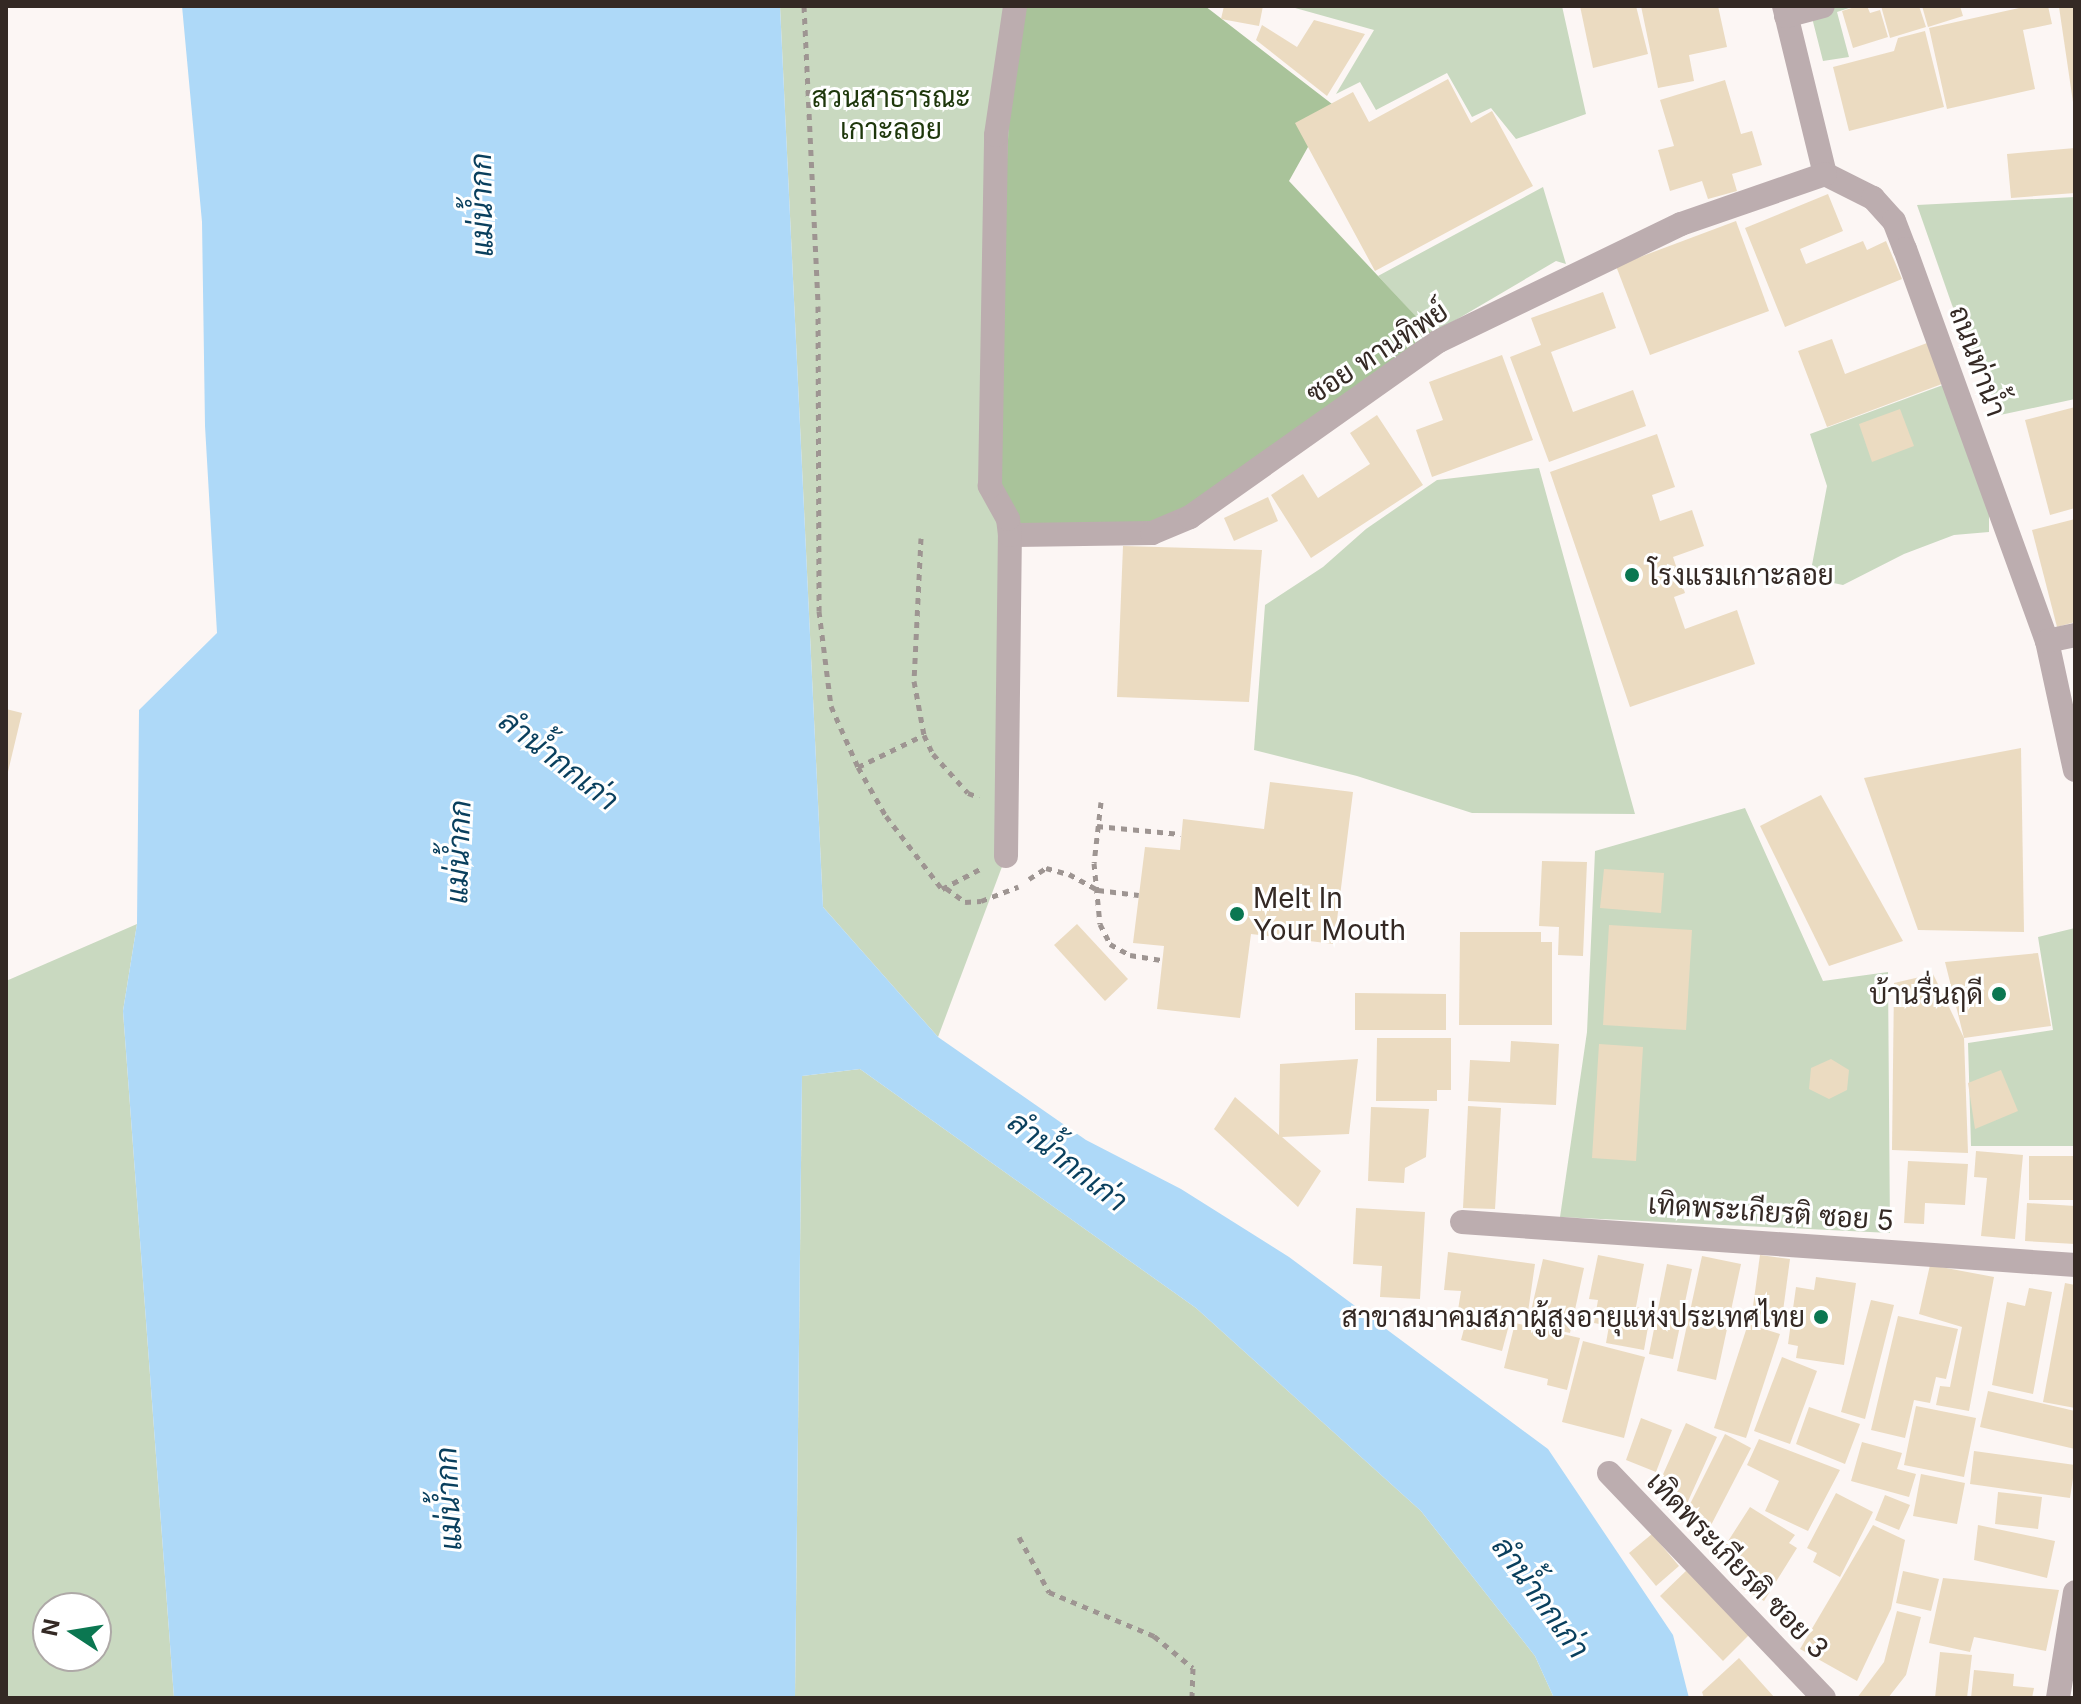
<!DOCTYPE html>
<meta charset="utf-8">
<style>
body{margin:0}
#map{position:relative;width:2081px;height:1704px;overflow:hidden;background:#fcf6f4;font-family:Inter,Sarabun,sans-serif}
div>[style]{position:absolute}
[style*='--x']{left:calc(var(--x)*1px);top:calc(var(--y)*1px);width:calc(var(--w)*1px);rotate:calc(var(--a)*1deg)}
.green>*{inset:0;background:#c9d9c0}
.forest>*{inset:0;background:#a9c39a}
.water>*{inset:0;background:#aed9f8}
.building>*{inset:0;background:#ebdbc1}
.path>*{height:5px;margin-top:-2.5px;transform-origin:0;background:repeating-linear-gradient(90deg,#9e9592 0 6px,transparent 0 12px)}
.minor>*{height:24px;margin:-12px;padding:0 12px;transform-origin:12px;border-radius:12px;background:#bcadaf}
.dots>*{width:22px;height:22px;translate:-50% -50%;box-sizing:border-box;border:4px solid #fff;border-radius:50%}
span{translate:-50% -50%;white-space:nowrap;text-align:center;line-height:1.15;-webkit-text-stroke:6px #fff;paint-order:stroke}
.park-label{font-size:28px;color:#1e370b}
.street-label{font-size:28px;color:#342924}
.poi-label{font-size:28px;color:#342924}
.left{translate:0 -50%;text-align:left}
.right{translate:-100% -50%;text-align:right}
.water-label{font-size:30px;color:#093f5d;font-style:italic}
.frame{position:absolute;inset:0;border:8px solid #342924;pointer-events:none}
.north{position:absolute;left:32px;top:1592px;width:80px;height:80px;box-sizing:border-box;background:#fff;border:2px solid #aea9a7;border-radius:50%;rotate:282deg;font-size:22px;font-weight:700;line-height:32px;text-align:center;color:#342924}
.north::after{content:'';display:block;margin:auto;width:28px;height:36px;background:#0b7751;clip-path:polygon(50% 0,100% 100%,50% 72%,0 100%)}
</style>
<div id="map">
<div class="green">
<div style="clip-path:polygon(780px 6px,1015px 6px,1006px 856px,938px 1037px,823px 907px)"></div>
<div style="clip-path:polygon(1288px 6px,1562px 6px,1586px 114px,1516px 139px,1491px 108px,1472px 117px,1447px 73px,1376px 110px,1360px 82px,1336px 94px,1374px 30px)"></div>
<div style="clip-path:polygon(1809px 6px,1855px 6px,1837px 12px,1849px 57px,1823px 61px)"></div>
<div style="clip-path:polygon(1543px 187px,1566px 264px,1556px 261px,1432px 334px,1378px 276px)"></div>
<div style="clip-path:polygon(2075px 197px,2075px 399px,2000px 415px,1952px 305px,1917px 205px)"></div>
<div style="clip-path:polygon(1943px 385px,1989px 505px,1989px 532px,1954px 535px,1904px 554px,1843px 585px,1819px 580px,1812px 565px,1827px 486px,1810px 434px)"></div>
<div style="clip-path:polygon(1539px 468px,1635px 814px,1472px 813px,1357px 776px,1254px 750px,1265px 605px,1323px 567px,1366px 529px,1437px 480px)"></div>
<div style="clip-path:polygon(1745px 808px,1823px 981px,1888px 972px,1890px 1233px,1560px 1217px,1587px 1032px,1595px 851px)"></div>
<div style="clip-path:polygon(evenodd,137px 924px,123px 1011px,174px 1698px,6px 1698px,6px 981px,137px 924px,48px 1608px,96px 1608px,96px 1656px,48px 1656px,48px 1608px)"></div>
<div style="clip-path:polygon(2075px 928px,2075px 1146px,1971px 1146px,1968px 1043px,2053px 1030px,2038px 937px)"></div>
<div style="clip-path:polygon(860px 1069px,1196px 1308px,1421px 1511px,1535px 1656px,1554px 1698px,795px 1698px,802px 1076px)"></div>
</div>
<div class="forest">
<div style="clip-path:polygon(1015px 6px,1205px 6px,1332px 104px,1289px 181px,1439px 341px,1152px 533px,1010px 535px,990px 486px)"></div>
</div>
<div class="water">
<div style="clip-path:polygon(182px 6px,780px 6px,823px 907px,938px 1037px,1086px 1140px,1181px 1189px,1289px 1257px,1548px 1449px,1673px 1635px,1689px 1698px,1554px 1698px,1535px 1656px,1421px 1511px,1196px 1308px,860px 1069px,802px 1076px,795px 1698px,174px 1698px,123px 1011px,137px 924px,139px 710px,217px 633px,205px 426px,202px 222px)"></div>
</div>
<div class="building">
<div style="clip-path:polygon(1224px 6px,1263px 6px,1259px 26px,1221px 19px)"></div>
<div style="clip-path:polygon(1580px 6px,1636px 6px,1648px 54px,1593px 68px)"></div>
<div style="clip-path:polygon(1641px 6px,1718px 6px,1727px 47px,1689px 55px,1694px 81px,1658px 88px)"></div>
<div style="clip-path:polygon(1858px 6px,1867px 6px,1870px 13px,1880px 10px,1888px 37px,1853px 48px,1842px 11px)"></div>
<div style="clip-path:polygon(1881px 6px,1919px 6px,1926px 27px,1890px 38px)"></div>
<div style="clip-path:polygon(1922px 6px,1960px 6px,1963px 16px,1928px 27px)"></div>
<div style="clip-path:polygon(2028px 6px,2048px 6px,2052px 24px,2023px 30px,2035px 89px,1947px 109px,1929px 28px)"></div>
<div style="clip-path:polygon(2075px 6px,2075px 102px,2073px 102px,2059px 7px)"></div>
<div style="clip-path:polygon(1314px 20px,1365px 34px,1327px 96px,1256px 40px,1262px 25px,1297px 47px)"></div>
<div style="clip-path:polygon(1925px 31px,1944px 107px,1849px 131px,1833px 67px,1894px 51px,1898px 38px)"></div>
<div style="clip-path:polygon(1448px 79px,1471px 123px,1492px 111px,1533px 186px,1375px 271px,1295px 123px,1353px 92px,1369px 122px)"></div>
<div style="clip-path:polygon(1725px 80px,1741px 134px,1752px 131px,1762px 165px,1732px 174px,1737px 191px,1708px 199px,1702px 181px,1670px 191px,1658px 150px,1674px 146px,1660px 100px)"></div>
<div style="clip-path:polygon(2075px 148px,2075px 193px,2011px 198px,2007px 154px)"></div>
<div style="clip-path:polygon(1828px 194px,1843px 231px,1800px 249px,1806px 264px,1863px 241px,1867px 250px,1886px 241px,1902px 279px,1785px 327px,1745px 228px)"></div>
<div style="clip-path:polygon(1736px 221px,1769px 311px,1650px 355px,1616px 266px)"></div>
<div style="clip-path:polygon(1603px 292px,1616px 328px,1551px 352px,1573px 412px,1633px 390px,1646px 426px,1549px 462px,1510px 357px,1541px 345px,1531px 318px)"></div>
<div style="clip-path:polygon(1832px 339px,1845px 374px,1927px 343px,1942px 384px,1827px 427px,1798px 351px)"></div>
<div style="clip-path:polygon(1502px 355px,1533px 440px,1432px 477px,1416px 430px,1443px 420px,1429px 382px)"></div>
<div style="clip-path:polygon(2075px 407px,2075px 508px,2050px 515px,2025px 420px)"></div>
<div style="clip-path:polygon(1900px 409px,1914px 446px,1872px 462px,1859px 424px)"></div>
<div style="clip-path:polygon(1377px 415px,1423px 485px,1311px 558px,1271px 495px,1303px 474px,1318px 498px,1370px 464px,1350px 433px)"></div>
<div style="clip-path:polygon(1657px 434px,1675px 487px,1652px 495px,1660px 521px,1692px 510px,1704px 546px,1673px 557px,1685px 593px,1674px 597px,1685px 629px,1737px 610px,1755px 664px,1630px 707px,1550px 472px)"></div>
<div style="clip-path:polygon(1268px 497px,1278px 521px,1234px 541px,1224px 518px)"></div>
<div style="clip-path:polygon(2075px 519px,2075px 622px,2057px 627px,2032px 530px)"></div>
<div style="clip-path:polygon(1123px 546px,1262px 550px,1249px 702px,1117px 697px)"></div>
<div style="clip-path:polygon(6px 709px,22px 713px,7px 776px,6px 776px)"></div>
<div style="clip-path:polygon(2021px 748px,2024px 932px,1918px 930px,1864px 778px)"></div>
<div style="clip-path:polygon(1270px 782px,1353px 792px,1334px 944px,1251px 934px,1240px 1018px,1157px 1009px,1164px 946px,1133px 943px,1145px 847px,1180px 850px,1183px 819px,1264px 829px)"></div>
<div style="clip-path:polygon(1821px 795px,1903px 941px,1829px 966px,1760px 826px)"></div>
<div style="clip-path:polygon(1542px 861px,1587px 862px,1583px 956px,1558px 955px,1559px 927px,1539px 926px)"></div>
<div style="clip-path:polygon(1604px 869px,1664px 873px,1661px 913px,1600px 908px)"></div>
<div style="clip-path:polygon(1077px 924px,1128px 979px,1105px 1001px,1054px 945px)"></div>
<div style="clip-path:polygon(1609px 925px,1692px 930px,1686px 1030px,1603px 1025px)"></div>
<div style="clip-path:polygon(1460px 932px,1541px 932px,1541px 942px,1552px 942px,1552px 1025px,1459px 1025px)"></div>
<div style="clip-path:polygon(2038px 953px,2051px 1026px,1964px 1038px,1945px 962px)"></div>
<div style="clip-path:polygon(1933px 974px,1964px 1038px,1968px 1153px,1892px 1150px,1894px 983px)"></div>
<div style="clip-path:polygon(1355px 993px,1446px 994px,1446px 1030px,1355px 1030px)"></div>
<div style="clip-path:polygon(1377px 1038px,1451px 1038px,1451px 1090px,1437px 1090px,1437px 1101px,1376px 1101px)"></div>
<div style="clip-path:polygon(1511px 1041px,1559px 1044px,1556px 1105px,1468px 1101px,1470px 1060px,1510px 1062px)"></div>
<div style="clip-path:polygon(1599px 1044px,1643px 1047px,1636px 1161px,1592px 1158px)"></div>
<div style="clip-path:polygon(1358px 1059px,1349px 1134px,1282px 1137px,1321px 1171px,1298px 1207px,1214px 1129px,1235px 1097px,1279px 1135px,1280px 1064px)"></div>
<div style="clip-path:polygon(1831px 1059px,1849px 1070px,1847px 1090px,1829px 1099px,1809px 1089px,1811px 1068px)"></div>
<div style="clip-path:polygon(2001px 1070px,2018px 1111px,1975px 1129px,1968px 1083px)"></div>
<div style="clip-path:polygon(1468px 1106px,1501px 1108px,1495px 1209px,1463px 1208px)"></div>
<div style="clip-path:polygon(1371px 1107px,1429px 1109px,1426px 1157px,1405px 1168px,1404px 1183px,1368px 1181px)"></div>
<div style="clip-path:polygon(1976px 1151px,2023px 1155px,2015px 1239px,1981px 1236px,1987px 1178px,1974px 1177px)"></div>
<div style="clip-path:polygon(2029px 1156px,2075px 1156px,2075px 1200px,2029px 1200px)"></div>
<div style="clip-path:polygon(1908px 1161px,1968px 1164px,1965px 1205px,1925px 1203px,1924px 1224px,1904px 1223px)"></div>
<div style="clip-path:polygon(2027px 1203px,2075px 1206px,2075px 1244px,2025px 1241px)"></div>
<div style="clip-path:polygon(1356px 1208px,1425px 1212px,1420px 1299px,1380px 1297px,1382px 1266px,1353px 1264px)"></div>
<div style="clip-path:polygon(1448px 1252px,1535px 1264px,1527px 1319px,1458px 1310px,1461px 1291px,1444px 1290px)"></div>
<div style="clip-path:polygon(1598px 1255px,1644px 1264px,1636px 1307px,1651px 1310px,1644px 1350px,1606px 1343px,1609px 1326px,1594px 1323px,1598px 1300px,1589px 1299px)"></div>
<div style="clip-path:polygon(1760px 1255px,1790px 1259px,1781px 1326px,1751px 1321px)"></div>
<div style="clip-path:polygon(1702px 1256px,1741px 1264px,1716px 1380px,1677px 1371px)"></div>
<div style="clip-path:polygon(1543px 1259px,1584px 1268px,1570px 1333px,1528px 1324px)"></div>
<div style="clip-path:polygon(1667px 1264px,1692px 1269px,1673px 1359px,1649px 1354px)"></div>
<div style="clip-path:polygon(1930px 1265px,1994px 1277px,1969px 1411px,1936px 1405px,1940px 1386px,1950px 1387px,1962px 1327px,1919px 1314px)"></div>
<div style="clip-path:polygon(1816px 1277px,1856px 1283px,1844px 1365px,1796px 1358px,1798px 1346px,1788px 1344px,1796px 1287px,1814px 1290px)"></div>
<div style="clip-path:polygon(2065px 1283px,2075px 1285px,2075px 1408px,2043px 1402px)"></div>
<div style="clip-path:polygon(2029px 1288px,2052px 1292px,2033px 1394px,1992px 1385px,2007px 1302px,2025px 1306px)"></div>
<div style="clip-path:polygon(1871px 1300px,1894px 1305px,1865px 1419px,1841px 1412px)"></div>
<div style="clip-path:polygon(1468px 1314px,1509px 1325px,1502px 1351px,1461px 1340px)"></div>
<div style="clip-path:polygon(1898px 1316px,1958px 1329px,1946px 1379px,1936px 1377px,1930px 1403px,1914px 1400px,1905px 1438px,1871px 1430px)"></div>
<div style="clip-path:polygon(1515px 1323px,1580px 1338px,1567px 1390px,1547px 1385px,1548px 1379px,1504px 1368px)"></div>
<div style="clip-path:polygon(1748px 1324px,1780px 1334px,1746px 1438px,1714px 1428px)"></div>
<div style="clip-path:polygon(1583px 1341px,1645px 1357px,1624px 1438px,1562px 1422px)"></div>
<div style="clip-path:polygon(1782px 1357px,1817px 1371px,1790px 1444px,1754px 1431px)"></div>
<div style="clip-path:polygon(1988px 1391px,2075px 1411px,2075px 1449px,1980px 1427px)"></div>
<div style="clip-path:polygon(1916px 1406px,1976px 1418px,1964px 1477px,1904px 1465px)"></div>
<div style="clip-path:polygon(1809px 1407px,1860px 1424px,1845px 1464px,1796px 1444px)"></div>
<div style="clip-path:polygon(1641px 1418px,1672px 1430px,1656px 1472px,1626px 1460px)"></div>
<div style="clip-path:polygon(1686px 1423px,1717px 1437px,1685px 1508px,1668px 1501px,1674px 1487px,1660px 1481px)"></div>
<div style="clip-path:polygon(1725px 1434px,1751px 1448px,1709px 1529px,1684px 1516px)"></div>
<div style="clip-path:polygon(1759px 1439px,1840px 1470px,1808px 1531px,1765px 1511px,1779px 1481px,1747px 1465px)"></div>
<div style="clip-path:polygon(1862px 1442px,1902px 1453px,1897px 1469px,1916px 1474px,1909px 1497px,1851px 1481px)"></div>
<div style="clip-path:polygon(1974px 1451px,2075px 1465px,2070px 1498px,1970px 1484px)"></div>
<div style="clip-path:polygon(1921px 1474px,1965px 1483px,1957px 1524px,1913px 1516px)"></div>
<div style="clip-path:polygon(1998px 1492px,2042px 1497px,2038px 1529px,1995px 1524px)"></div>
<div style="clip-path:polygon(1836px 1493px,1873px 1512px,1840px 1577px,1813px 1562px,1817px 1553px,1807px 1548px)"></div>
<div style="clip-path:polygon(1885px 1495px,1910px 1505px,1899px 1530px,1875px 1520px)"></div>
<div style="clip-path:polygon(1750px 1507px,1795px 1535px,1789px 1543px,1797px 1548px,1764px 1601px,1741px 1588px,1753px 1568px,1723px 1549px)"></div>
<div style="clip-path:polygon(1873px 1525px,1905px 1540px,1891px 1609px,1857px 1681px,1800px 1649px)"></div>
<div style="clip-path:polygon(1978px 1525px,2055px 1541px,2047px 1578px,1974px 1560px)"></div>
<div style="clip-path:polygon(1652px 1534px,1679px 1566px,1656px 1586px,1629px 1553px)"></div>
<div style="clip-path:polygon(1688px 1569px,1751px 1633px,1723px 1661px,1660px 1596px)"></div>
<div style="clip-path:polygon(1903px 1571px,1939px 1579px,1931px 1611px,1896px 1603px)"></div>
<div style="clip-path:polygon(1943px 1578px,2059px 1590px,2046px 1651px,1974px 1637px,1970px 1652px,1929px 1643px)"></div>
<div style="clip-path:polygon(1897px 1611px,1921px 1617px,1906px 1675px,1888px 1698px,1857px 1698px,1884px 1662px)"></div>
<div style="clip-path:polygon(1940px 1652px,1972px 1655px,1967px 1698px,1935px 1698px)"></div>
<div style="clip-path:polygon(1739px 1658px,1775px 1698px,1704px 1698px,1702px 1692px)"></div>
<div style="clip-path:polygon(1974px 1670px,2014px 1674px,2013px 1686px,2034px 1688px,2032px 1698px,1971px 1698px)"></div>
</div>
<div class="path">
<div style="--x:804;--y:6;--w:300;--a:87.3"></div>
<div style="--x:818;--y:306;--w:305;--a:89.8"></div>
<div style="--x:819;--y:611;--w:96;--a:82.8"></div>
<div style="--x:831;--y:706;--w:67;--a:66.1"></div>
<div style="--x:858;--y:767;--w:56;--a:60.3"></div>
<div style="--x:886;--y:816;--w:92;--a:52.5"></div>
<div style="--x:942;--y:889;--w:43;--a:-27.8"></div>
<div style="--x:921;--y:538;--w:143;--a:92.8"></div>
<div style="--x:914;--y:681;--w:55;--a:79.5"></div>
<div style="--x:924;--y:735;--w:21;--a:65"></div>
<div style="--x:933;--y:754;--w:52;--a:48.1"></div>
<div style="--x:968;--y:793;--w:12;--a:20"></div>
<div style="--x:858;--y:767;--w:73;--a:-25.9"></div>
<div style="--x:1101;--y:802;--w:61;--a:96.5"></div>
<div style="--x:1094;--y:863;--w:61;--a:84.4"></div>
<div style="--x:1100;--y:924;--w:22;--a:63"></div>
<div style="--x:1110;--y:944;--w:23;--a:29"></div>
<div style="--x:1130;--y:955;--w:33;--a:9"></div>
<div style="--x:1097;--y:826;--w:84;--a:5.4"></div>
<div style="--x:1029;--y:879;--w:20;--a:-33"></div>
<div style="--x:1046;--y:868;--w:24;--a:15"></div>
<div style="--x:1069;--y:874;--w:33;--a:29"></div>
<div style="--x:1098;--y:890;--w:41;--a:7"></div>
<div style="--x:946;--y:888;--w:24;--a:36"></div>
<div style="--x:965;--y:902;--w:16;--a:-4"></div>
<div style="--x:981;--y:901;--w:40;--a:-21"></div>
<div style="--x:1019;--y:1537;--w:63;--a:61.4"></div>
<div style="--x:1049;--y:1592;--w:114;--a:22.7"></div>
<div style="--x:1154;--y:1636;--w:50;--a:39.4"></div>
<div style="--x:1193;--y:1668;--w:30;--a:92"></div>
</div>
<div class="minor">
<div style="--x:1784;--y:6;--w:173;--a:76.3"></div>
<div style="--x:1825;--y:174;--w:54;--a:26.6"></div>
<div style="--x:1873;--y:198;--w:31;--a:48"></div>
<div style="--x:1894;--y:221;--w:30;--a:69"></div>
<div style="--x:1905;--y:249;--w:417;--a:70.1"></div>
<div style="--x:2047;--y:641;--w:132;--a:77.8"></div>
<div style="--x:1786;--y:16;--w:38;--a:-15"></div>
<div style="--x:1010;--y:535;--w:142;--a:-0.8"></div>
<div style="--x:1152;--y:533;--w:41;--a:-22.8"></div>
<div style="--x:1190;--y:517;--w:305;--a:-35.3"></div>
<div style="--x:1439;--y:341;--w:269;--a:-25.8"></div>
<div style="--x:1681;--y:224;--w:152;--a:-19.1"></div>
<div style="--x:2047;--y:641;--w:29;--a:-12"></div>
<div style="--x:1006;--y:856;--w:321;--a:-89.3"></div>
<div style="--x:1010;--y:535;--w:16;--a:-97"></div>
<div style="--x:1008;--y:519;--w:38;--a:-119"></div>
<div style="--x:990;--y:486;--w:351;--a:-89"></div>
<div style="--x:996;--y:135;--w:130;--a:-81.6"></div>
<div style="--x:1462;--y:1222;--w:615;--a:4.01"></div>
<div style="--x:1609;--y:1473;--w:311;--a:46.3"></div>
<div style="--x:2058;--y:1698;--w:107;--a:-80.9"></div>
</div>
<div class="dots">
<div style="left:1632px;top:575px;background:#0b7751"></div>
<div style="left:1237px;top:914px;background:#0b7751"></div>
<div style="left:1999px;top:994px;background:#0b7751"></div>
<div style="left:1821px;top:1317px;background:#0b7751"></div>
</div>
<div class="park-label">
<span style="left:891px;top:113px">สวนสาธารณะ<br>เกาะลอย</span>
</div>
<div class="street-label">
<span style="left:1377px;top:352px;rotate:-33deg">ซอย ทานทิพย์</span>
<span style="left:1978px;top:361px;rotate:70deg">ถนนท่าน้ำ</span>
<span style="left:1771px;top:1212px;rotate:4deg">เทิดพระเกียรติ ซอย 5</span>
<span style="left:1738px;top:1565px;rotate:46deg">เทิดพระเกียรติ ซอย 3</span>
</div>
<div class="poi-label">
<span class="left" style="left:1648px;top:575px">โรงแรมเกาะลอย</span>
<span class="left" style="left:1253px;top:914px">Melt In<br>Your Mouth</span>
<span class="right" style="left:1983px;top:994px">บ้านรื่นฤดี</span>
<span class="right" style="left:1805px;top:1317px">สาขาสมาคมสภาผู้สูงอายุแห่งประเทศไทย</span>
</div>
<div class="water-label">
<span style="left:481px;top:205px;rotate:-91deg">แม่น้ำกก</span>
<span style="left:559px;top:760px;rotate:38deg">ลำน้ำกกเก่า</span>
<span style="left:458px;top:852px;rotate:-88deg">แม่น้ำกก</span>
<span style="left:1068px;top:1161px;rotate:38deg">ลำน้ำกกเก่า</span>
<span style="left:448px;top:1499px;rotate:-93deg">แม่น้ำกก</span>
<span style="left:1541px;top:1597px;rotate:54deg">ลำน้ำกกเก่า</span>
</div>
<div class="frame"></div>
<div class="north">N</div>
</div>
